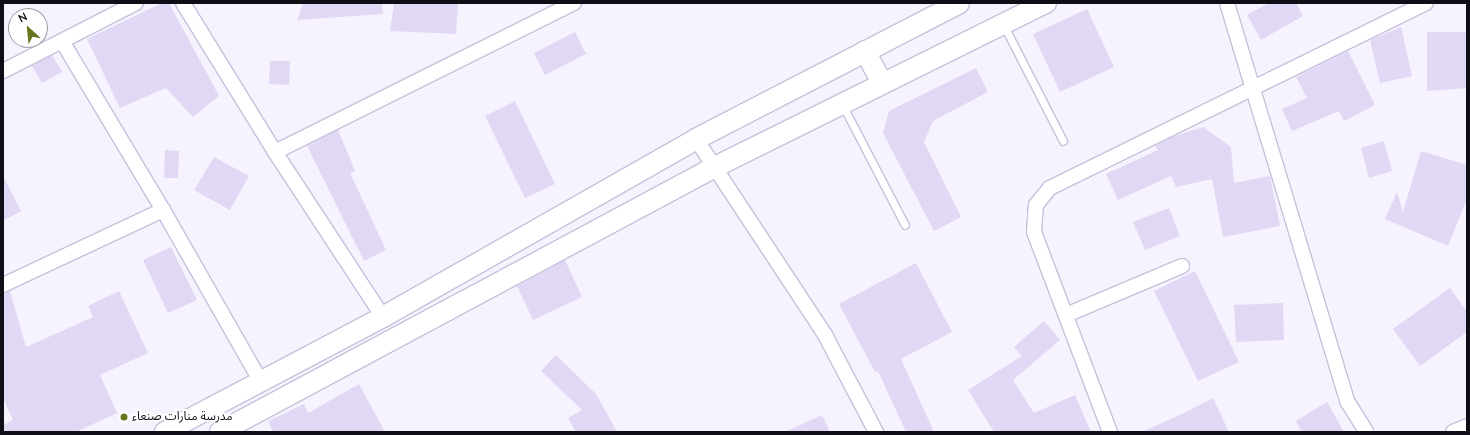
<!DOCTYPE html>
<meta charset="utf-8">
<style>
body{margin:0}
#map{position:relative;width:1470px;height:435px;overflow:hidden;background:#f6f3ff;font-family:"Nunito Sans","Noto Sans Arabic",sans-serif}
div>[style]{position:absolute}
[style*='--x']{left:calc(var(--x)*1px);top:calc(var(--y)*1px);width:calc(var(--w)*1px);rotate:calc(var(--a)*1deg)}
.building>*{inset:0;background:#e0d8f5}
.roads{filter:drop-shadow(1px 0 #c7c0dc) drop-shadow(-1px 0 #c7c0dc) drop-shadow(0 1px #c7c0dc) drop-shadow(0 -1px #c7c0dc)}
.lane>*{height:7px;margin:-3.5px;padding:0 3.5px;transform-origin:3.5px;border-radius:3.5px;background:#fff}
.street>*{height:14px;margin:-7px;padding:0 7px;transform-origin:7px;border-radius:7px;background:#fff}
.secondary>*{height:20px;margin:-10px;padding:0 10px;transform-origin:10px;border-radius:10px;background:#fff}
.dots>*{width:11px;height:11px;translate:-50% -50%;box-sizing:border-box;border:2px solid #fff;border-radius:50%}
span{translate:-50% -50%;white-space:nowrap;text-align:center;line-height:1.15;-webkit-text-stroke:4px #fff;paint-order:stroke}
.poi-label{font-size:12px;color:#0f0d16}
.left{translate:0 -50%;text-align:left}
.frame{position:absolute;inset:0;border:4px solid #0f0d16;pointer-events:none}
.north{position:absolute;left:8px;top:8px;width:40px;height:40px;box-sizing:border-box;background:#fff;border:1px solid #9f9ea2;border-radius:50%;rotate:333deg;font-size:11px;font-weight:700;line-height:16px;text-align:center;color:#0f0d16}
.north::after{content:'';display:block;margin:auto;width:14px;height:18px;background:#68741e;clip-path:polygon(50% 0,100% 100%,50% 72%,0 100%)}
</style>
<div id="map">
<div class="building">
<div style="clip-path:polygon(162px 3px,169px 3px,219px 96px,193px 117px,166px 88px,120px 108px,87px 39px)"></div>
<div style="clip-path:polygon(303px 3px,382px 3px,383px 14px,297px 20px)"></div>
<div style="clip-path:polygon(394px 3px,458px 3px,456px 34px,390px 31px)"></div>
<div style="clip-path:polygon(1269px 3px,1296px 3px,1303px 16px,1261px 40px,1247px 15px)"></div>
<div style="clip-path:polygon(1087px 9px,1114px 67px,1060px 92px,1033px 34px)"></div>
<div style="clip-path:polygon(1401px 27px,1412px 76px,1380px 83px,1370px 40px)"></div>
<div style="clip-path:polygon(575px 32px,586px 54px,545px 75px,534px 53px)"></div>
<div style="clip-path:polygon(1427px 32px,1467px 32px,1467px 88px,1427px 91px)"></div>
<div style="clip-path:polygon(1348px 51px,1375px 105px,1344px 121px,1339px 111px,1292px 131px,1282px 109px,1307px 98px,1296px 77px)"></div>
<div style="clip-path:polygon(52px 55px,62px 72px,42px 83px,32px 66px)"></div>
<div style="clip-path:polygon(270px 61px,290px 61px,289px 85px,269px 84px)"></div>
<div style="clip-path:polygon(976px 68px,988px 92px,933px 121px,924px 142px,961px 217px,934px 231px,883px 133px,889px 111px)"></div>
<div style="clip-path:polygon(515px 101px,555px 184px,525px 198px,485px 116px)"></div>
<div style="clip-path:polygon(1203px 127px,1231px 147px,1234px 183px,1270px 176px,1280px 226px,1223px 237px,1212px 179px,1176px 187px,1171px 176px,1118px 200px,1106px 174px,1158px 150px,1155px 146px,1172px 137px)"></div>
<div style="clip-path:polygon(338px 130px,355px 171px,350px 173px,386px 250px,364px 261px,307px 146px)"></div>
<div style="clip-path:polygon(1384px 141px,1392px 171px,1369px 178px,1361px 148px)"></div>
<div style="clip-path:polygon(165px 150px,179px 151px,178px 178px,164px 178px)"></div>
<div style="clip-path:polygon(1421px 151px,1467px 165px,1467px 199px,1448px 246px,1385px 219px,1397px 192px,1403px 212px)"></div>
<div style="clip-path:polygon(214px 157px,249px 176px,230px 210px,194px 190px)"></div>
<div style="clip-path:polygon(3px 176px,21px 211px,3px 221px)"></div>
<div style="clip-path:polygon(1169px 208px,1180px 236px,1145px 250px,1133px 222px)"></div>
<div style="clip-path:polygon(171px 247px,197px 300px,168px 313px,143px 260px)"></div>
<div style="clip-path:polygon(565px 260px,582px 297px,533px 320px,517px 286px)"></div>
<div style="clip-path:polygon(916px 263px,952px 332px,901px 359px,934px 432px,906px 432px,878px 371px,875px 372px,839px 304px)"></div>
<div style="clip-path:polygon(1195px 271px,1239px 362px,1198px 381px,1154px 291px)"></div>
<div style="clip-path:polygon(1450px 288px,1467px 312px,1467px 332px,1420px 366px,1393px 329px)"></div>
<div style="clip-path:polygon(10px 291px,26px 347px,93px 317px,88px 306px,119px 291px,148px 353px,100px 375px,117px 413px,76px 432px,3px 432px,3px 425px,13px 420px,3px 398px,3px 293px)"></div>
<div style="clip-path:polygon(1283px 303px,1284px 340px,1236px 342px,1234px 305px)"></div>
<div style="clip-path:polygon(1044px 321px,1060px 340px,1013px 380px,1034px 413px,1075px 395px,1091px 432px,994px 432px,968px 390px,1022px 356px,1014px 347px)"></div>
<div style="clip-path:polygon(556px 355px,596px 394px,617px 432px,576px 432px,568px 418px,582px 410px,541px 371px)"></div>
<div style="clip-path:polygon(359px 384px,385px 432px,273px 432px,268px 421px,304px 404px,308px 413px)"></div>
<div style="clip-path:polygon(1213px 398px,1229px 432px,1142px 432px,1184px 413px)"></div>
<div style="clip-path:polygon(1327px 402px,1344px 432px,1302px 432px,1296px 421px)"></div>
<div style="clip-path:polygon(822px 415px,830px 432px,785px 432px)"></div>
</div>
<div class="roads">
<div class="lane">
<div style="--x:1004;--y:26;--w:129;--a:62.8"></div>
<div style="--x:843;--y:106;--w:134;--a:62.5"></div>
</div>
<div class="street">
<div style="--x:183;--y:3;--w:175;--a:58.3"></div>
<div style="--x:275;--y:152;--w:197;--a:56.8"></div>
<div style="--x:1227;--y:3;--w:416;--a:73.2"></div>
<div style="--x:1347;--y:401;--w:36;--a:58"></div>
<div style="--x:3;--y:71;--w:149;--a:-27.1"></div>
<div style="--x:696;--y:139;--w:235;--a:56.6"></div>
<div style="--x:825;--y:335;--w:110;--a:62.3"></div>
<div style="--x:275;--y:152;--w:334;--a:-26.5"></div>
<div style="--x:163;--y:210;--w:198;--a:60.3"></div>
<div style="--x:3;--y:285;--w:177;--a:-25.1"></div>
<div style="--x:163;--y:210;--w:197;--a:-120.9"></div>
<div style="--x:1066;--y:315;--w:126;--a:-22.9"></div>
<div style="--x:1110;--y:432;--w:214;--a:-110.8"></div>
<div style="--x:1034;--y:232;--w:27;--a:-86"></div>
<div style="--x:1036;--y:205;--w:22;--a:-51"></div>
<div style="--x:1050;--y:188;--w:419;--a:-26.2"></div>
<div style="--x:1453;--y:432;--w:15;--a:-23"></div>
</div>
<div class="secondary">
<div style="--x:865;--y:51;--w:36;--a:62"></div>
<div style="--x:165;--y:432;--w:246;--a:-27.8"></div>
<div style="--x:383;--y:317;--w:360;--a:-29.6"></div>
<div style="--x:696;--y:139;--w:296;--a:-27.3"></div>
<div style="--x:220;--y:432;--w:559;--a:-28.17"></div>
<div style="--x:713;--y:168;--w:372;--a:-26.4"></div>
</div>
</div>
<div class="dots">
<div style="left:124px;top:417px;background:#68741e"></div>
</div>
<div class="poi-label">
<span class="left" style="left:132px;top:417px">مدرسة منارات صنعاء</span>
</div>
<div class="frame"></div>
<div class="north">N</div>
</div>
